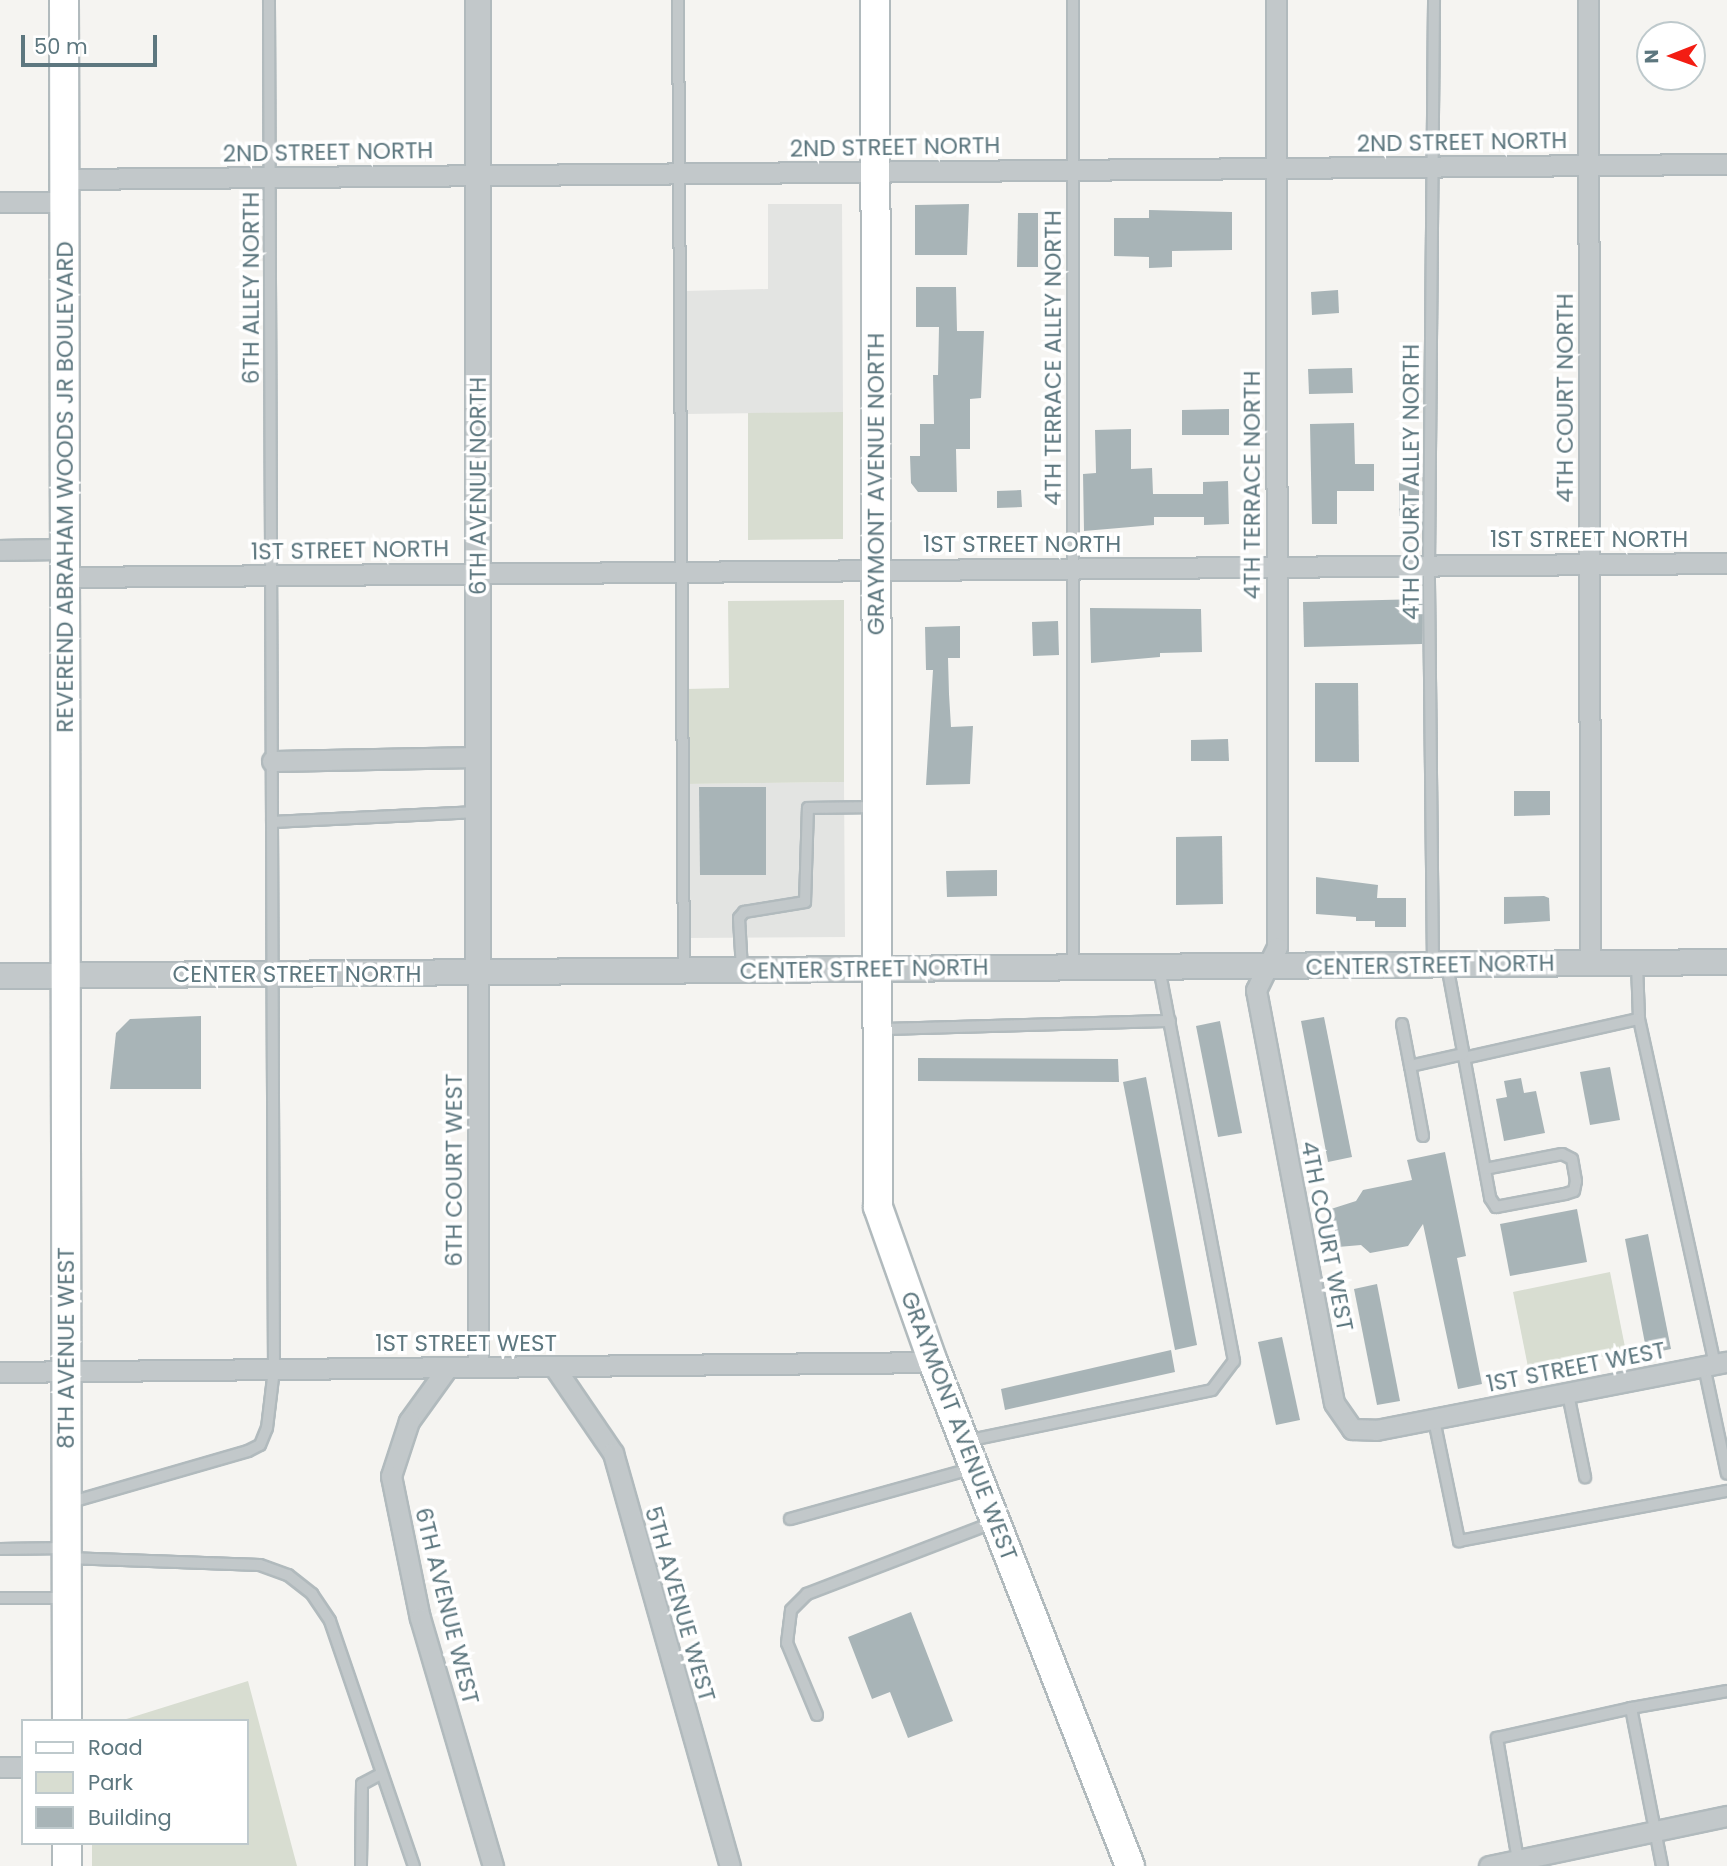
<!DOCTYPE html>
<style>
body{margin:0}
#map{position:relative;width:1727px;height:1866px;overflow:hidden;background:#f5f4f1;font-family:Poppins,sans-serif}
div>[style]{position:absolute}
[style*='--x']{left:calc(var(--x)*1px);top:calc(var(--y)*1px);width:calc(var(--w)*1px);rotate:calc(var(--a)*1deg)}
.built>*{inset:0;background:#e3e4e2}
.green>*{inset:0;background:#d8ddd1}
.building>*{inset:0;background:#a8b4b7}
.roads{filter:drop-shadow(2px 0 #b1babd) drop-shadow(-2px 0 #b1babd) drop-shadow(0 2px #b1babd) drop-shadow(0 -2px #b1babd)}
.service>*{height:10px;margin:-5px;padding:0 5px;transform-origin:5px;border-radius:5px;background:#c2c8ca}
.minor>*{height:19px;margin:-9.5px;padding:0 9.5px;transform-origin:9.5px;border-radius:9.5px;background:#c2c8ca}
.tertiary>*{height:24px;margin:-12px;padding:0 12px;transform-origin:12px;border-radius:12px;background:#c2c8ca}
.secondary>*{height:28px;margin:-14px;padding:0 14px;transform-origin:14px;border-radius:14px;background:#fff}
span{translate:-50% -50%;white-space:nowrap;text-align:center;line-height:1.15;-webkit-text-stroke:7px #fff;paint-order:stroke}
.street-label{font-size:23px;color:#5d777f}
.legend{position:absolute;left:21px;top:1719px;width:228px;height:126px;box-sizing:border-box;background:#fff;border:2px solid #bec9cc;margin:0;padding:9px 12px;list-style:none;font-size:21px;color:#5d777f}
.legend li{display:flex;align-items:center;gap:14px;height:35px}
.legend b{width:35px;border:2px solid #bec9cc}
.north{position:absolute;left:1636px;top:21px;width:70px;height:70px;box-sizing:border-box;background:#fff;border:2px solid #bec9cc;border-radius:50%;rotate:269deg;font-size:19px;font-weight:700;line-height:28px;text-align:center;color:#5d777f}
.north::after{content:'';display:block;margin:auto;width:24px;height:32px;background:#f31d13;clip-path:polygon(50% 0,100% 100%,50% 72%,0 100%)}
.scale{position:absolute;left:21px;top:35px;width:136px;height:32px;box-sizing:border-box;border:4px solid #5d777f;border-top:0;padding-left:9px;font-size:21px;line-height:24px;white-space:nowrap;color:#5d777f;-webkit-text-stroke:5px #fff;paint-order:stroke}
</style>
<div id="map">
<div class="built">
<div style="clip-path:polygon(768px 204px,842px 204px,843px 412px,686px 414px,685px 291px,768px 289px)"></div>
<div style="clip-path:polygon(844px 782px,845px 937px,686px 938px,686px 784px)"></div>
</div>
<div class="green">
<div style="clip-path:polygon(843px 412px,843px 539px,748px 540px,748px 413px)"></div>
<div style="clip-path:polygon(844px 600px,844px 782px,686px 784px,686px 689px,729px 688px,728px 601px)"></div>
<div style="clip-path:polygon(1610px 1272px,1626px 1352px,1529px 1372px,1513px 1292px)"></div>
<div style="clip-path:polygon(248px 1681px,297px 1866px,92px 1866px,92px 1843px,247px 1843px,247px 1721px,120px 1721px)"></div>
</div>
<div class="building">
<div style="clip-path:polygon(969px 204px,967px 255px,915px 255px,915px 205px)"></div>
<div style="clip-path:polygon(1149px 210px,1232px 212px,1232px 250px,1172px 251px,1172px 267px,1149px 268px,1149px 257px,1114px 256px,1114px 218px,1149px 218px)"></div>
<div style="clip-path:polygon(1018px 213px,1038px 213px,1038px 267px,1017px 267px)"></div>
<div style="clip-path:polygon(916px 287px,956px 287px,957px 331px,984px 331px,981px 398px,970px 399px,970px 449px,956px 449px,957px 492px,918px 492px,911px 483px,910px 456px,920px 456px,920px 424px,934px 424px,933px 375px,938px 375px,939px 327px,916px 327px)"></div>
<div style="clip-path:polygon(1338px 290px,1339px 313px,1312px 315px,1311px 292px)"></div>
<div style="clip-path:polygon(1352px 368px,1353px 393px,1309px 394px,1308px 369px)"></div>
<div style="clip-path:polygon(1229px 409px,1229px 435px,1182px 435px,1182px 410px)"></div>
<div style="clip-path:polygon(1354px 423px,1355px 464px,1374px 464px,1374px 491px,1337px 491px,1337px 524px,1312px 524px,1310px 424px)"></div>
<div style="clip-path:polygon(1131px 429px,1131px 469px,1152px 468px,1153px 494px,1203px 494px,1203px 482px,1228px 481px,1229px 524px,1204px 525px,1204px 517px,1154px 517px,1154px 525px,1084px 531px,1083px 474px,1096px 473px,1095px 430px)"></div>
<div style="clip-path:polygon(1399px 482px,1419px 482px,1419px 515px,1399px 516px)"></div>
<div style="clip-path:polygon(1021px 490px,1022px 507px,997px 508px,997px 491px)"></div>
<div style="clip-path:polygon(1422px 599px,1422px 644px,1304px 647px,1303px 602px)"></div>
<div style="clip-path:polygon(1090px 608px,1201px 609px,1202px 652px,1160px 653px,1160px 657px,1091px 663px)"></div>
<div style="clip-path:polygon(1058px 621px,1059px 655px,1033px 656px,1032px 622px)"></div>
<div style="clip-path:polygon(960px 626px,960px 658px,948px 658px,949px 694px,951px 727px,973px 726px,970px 784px,926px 785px,933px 670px,926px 670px,925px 627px)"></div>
<div style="clip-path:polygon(1315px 683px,1358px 683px,1359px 762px,1315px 762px)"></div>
<div style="clip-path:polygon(1228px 739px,1229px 761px,1191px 761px,1191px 740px)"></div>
<div style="clip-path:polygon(699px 787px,766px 787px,766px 875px,700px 875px)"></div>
<div style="clip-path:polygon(1514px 791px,1550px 791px,1550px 815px,1514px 816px)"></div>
<div style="clip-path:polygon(1222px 836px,1223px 904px,1176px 905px,1176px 837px)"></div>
<div style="clip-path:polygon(997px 870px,997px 896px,947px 897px,946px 871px)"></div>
<div style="clip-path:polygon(1316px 877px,1378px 885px,1377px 898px,1406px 898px,1406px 927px,1375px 927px,1375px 921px,1356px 921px,1356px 917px,1316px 914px)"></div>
<div style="clip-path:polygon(1544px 896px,1549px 898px,1550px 921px,1504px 924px,1504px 897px)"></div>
<div style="clip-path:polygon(201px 1016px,201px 1089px,110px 1089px,116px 1033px,130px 1019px)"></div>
<div style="clip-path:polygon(1324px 1017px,1352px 1157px,1328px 1162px,1301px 1021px)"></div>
<div style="clip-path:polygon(1220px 1021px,1242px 1133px,1218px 1137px,1196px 1026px)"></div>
<div style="clip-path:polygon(918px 1058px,1118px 1059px,1119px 1082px,918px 1081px)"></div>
<div style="clip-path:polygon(1610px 1067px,1620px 1120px,1590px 1125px,1580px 1072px)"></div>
<div style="clip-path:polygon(1146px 1077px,1197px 1345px,1175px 1350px,1123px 1082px)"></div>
<div style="clip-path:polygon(1521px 1078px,1524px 1093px,1536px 1091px,1545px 1133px,1504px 1141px,1496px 1099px,1507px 1097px,1504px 1081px)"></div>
<div style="clip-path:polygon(1445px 1152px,1466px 1256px,1457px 1258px,1482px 1384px,1458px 1389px,1423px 1224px,1408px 1246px,1370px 1253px,1361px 1245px,1338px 1247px,1331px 1209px,1356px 1201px,1363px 1190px,1412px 1180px,1407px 1160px)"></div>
<div style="clip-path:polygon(1577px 1209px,1587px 1262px,1510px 1276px,1500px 1224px)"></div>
<div style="clip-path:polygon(1648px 1234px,1671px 1349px,1647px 1354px,1625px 1239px)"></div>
<div style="clip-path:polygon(1377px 1284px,1400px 1401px,1377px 1405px,1354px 1289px)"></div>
<div style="clip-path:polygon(1282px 1337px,1300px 1420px,1276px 1425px,1258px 1342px)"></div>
<div style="clip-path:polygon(1171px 1350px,1175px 1372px,1005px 1410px,1001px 1389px)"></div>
<div style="clip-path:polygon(911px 1612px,953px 1721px,908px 1738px,890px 1692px,872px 1699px,848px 1637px)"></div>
</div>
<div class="roads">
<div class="service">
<div style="--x:678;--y:0;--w:970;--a:89.65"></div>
<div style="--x:1073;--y:0;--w:967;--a:90"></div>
<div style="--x:272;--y:822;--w:206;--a:-2.8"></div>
<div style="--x:1433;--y:964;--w:399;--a:-90.6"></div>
<div style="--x:1429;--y:565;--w:565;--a:-89.49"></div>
<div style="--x:1637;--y:964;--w:55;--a:87.9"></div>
<div style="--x:1639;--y:1019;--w:353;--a:77.6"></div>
<div style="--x:1447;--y:965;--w:237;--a:79.5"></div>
<div style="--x:1490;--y:1198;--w:11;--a:56"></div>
<div style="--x:1496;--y:1207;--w:70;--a:-10.7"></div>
<div style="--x:1565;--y:1194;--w:9;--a:-18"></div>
<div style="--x:1574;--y:1191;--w:10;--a:-79"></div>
<div style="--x:1576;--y:1181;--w:22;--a:-100"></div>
<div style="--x:1572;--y:1159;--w:11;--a:-153"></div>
<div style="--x:1562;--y:1154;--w:78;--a:169"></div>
<div style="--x:742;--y:969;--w:51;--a:-93.4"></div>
<div style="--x:739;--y:918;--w:8;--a:-50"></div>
<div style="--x:744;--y:912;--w:62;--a:-9.3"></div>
<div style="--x:805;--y:902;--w:94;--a:-88.2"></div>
<div style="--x:808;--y:808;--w:66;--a:-0.9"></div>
<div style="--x:1402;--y:1024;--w:43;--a:79.2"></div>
<div style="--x:881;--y:1029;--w:289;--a:-1.6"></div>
<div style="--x:1464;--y:1058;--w:179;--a:-12.6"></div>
<div style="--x:1423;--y:1136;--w:71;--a:-100.5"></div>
<div style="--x:1410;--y:1066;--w:54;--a:-12.8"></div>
<div style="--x:1704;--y:1366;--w:110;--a:78"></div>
<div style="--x:1568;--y:1394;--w:85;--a:78.4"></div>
<div style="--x:1434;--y:1420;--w:124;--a:78.3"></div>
<div style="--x:1459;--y:1541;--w:273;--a:-10.6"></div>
<div style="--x:966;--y:1441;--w:251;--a:-11.7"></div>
<div style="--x:1212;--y:1390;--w:36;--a:-53"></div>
<div style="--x:1234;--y:1361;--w:400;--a:-100.8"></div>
<div style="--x:68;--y:1503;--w:187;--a:-16.1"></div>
<div style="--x:248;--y:1451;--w:13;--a:-27"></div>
<div style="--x:260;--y:1445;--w:18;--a:-68"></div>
<div style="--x:267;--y:1428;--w:59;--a:-83.2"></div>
<div style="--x:274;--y:1369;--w:1369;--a:-90.21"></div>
<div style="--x:790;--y:1519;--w:191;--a:-15.5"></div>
<div style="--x:0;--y:1549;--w:66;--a:-0.9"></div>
<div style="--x:67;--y:1558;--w:193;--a:2.1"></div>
<div style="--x:260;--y:1565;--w:30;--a:20"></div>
<div style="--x:288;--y:1575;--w:31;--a:38"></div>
<div style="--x:312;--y:1594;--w:32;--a:56"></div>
<div style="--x:330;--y:1621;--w:259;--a:71.1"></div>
<div style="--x:0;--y:1598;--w:66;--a:0"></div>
<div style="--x:1631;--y:1708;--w:97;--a:-10"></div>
<div style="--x:817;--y:1715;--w:78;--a:-112.6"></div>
<div style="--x:787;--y:1643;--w:33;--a:-83"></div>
<div style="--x:791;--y:1610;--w:23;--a:-45"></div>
<div style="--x:807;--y:1594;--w:198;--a:-21"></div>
<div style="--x:1518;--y:1860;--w:124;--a:-99.8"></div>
<div style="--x:1497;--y:1738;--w:137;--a:-12.6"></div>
<div style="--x:1631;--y:1708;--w:161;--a:78.9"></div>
<div style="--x:361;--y:1866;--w:82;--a:-89.3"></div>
<div style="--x:362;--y:1784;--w:21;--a:-28"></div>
</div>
<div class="minor">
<div style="--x:1276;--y:0;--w:947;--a:89.94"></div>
<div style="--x:1277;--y:947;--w:48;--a:116"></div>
<div style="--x:1256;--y:990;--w:420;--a:79.3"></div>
<div style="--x:1334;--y:1403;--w:32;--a:55"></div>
<div style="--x:1352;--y:1429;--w:24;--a:2"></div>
<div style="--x:1376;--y:1430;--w:358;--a:-11"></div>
<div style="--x:1588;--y:0;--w:963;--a:89.88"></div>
<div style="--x:64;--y:179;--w:1663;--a:-0.52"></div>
<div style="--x:0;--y:202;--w:64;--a:0"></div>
<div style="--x:0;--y:550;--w:65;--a:-0.9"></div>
<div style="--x:65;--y:577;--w:1662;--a:-0.48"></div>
<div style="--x:272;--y:761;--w:206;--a:-1.1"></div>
<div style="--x:478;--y:973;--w:394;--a:90"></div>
<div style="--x:448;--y:1367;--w:67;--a:125.8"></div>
<div style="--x:409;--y:1421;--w:58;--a:108.1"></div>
<div style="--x:391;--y:1476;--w:145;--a:78.5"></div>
<div style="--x:420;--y:1618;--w:259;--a:73.6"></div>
<div style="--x:555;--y:1368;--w:103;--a:55.7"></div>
<div style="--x:613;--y:1453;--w:429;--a:74.2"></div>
<div style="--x:0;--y:1372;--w:933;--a:-0.61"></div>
<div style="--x:0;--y:1767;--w:23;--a:0"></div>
<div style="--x:1489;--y:1866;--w:243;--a:-11.9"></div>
</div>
<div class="tertiary">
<div style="--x:478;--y:0;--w:973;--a:90"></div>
<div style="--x:0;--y:976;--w:1727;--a:-0.46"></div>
</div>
<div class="secondary">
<div style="--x:64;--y:0;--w:1721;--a:89.9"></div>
<div style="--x:875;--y:0;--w:1207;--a:89.86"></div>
<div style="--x:878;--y:1207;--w:164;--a:70.5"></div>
<div style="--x:933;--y:1362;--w:541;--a:68.65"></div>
<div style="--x:67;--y:1843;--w:23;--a:90"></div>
</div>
</div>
<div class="street-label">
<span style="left:1462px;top:142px;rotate:-1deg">2ND STREET NORTH</span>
<span style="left:895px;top:147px;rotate:-1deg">2ND STREET NORTH</span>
<span style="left:328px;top:152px;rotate:-1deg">2ND STREET NORTH</span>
<span style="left:251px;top:288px;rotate:-90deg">6TH ALLEY NORTH</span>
<span style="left:1053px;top:358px;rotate:-90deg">4TH TERRACE ALLEY NORTH</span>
<span style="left:1565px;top:398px;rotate:-90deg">4TH COURT NORTH</span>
<span style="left:1411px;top:482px;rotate:-90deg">4TH COURT ALLEY NORTH</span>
<span style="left:876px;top:484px;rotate:-90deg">GRAYMONT AVENUE NORTH</span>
<span style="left:1252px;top:485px;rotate:-90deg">4TH TERRACE NORTH</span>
<span style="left:478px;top:486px;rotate:-90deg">6TH AVENUE NORTH</span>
<span style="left:65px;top:487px;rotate:-90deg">REVEREND ABRAHAM WOODS JR BOULEVARD</span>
<span style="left:1589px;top:539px">1ST STREET NORTH</span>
<span style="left:1022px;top:544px">1ST STREET NORTH</span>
<span style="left:350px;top:550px;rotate:-1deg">1ST STREET NORTH</span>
<span style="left:1430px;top:965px;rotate:-1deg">CENTER STREET NORTH</span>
<span style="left:864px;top:969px;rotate:-1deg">CENTER STREET NORTH</span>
<span style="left:297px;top:974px">CENTER STREET NORTH</span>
<span style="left:454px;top:1170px;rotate:-90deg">6TH COURT WEST</span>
<span style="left:1327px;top:1236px;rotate:79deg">4TH COURT WEST</span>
<span style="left:466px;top:1343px">1ST STREET WEST</span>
<span style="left:66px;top:1348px;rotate:-90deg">8TH AVENUE WEST</span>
<span style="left:1576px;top:1367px;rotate:-11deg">1ST STREET WEST</span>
<span style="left:959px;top:1426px;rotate:69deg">GRAYMONT AVENUE WEST</span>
<span style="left:680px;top:1604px;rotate:74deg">5TH AVENUE WEST</span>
<span style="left:447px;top:1606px;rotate:76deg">6TH AVENUE WEST</span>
</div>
<ul class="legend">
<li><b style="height:9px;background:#fff"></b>Road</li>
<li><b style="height:19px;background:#d8ddd1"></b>Park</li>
<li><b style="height:19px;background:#a8b4b7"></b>Building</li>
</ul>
<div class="north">N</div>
<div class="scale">50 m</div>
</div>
